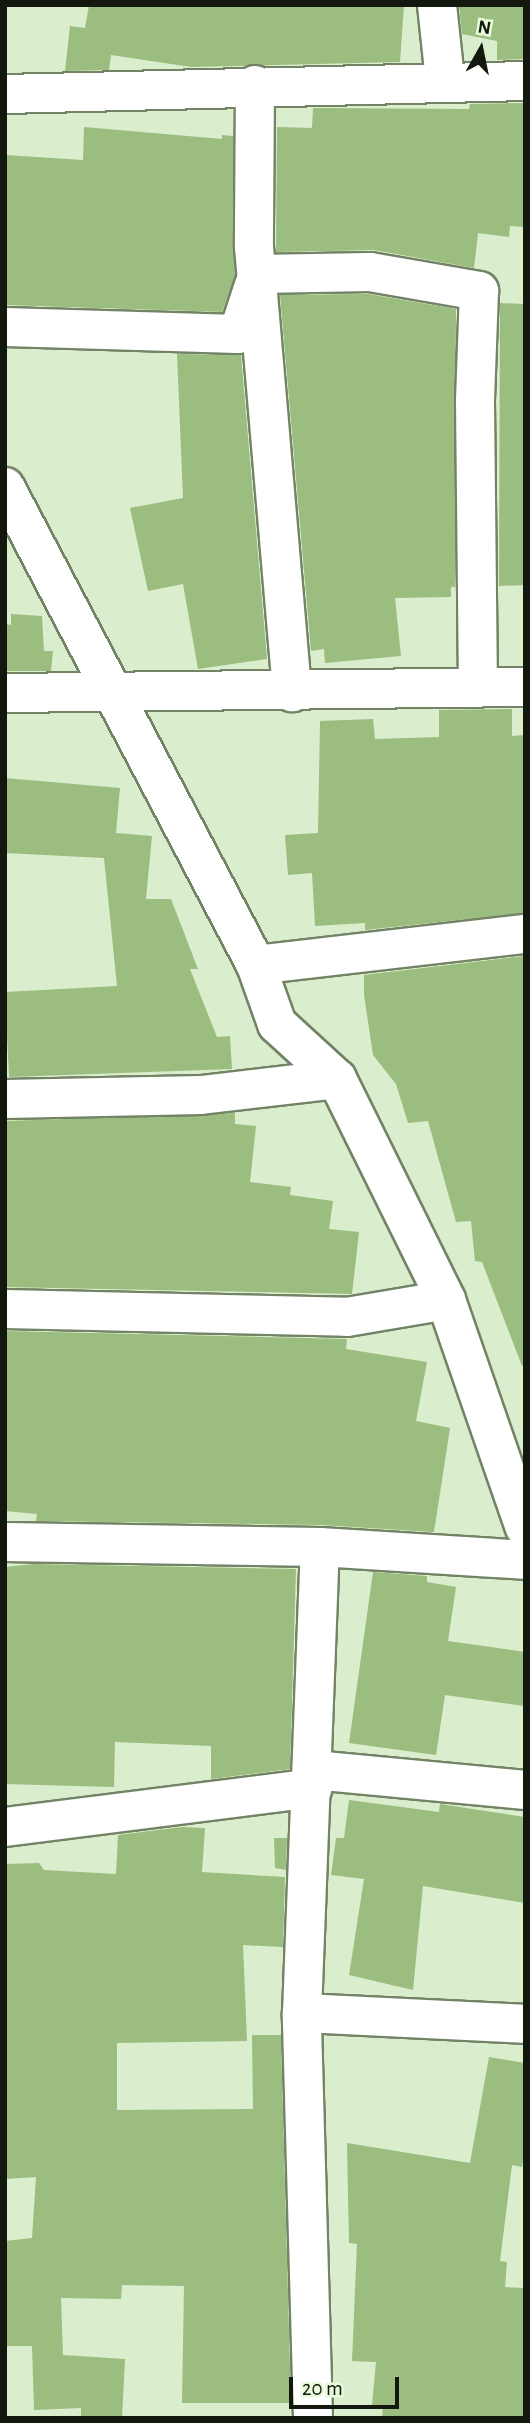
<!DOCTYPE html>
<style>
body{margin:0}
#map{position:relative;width:530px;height:2423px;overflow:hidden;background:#daedcc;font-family:"Alegreya Sans",sans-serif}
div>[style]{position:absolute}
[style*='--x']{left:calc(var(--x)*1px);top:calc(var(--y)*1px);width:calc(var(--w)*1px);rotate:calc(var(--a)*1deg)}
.building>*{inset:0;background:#9bbd7f}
.roads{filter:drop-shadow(2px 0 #738366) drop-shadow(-2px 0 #738366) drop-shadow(0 2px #738366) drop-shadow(0 -2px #738366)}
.minor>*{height:38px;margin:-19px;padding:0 19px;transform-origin:19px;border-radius:19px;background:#fff}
span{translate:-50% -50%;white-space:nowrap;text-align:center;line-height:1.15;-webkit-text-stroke:6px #e8fad9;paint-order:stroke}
.frame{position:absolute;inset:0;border:7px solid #12180d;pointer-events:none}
.north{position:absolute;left:446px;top:14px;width:70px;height:70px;-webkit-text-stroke:5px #e8fad9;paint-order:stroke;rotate:9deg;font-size:19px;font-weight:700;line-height:28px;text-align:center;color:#12180d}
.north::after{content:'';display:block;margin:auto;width:24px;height:32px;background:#12180d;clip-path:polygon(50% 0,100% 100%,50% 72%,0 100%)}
.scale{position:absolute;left:289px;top:2377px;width:110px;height:32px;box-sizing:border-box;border:4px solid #12180d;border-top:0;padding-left:9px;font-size:21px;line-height:24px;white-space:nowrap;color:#12180d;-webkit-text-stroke:5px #e8fad9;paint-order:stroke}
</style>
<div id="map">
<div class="building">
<div style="clip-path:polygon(89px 5px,404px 5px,400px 62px,191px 67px,111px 55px,109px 70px,65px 71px,70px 26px,85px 28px)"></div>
<div style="clip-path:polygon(459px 5px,525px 5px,525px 59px,497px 60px,497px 41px,462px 34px)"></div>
<div style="clip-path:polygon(525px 103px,525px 227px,510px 226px,509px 237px,478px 233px,474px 268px,374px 250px,276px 252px,277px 127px,312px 128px,313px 108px,469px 109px,470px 104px)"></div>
<div style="clip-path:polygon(84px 127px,222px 139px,222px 135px,233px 136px,235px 276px,222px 312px,5px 305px,5px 155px,83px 160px)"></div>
<div style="clip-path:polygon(368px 294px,456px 309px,455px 587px,451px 587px,451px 597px,395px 598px,401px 656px,325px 663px,324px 649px,311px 651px,280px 295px)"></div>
<div style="clip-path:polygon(500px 303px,525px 304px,525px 585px,499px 586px)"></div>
<div style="clip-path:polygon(177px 354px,241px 355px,267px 659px,198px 669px,183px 584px,148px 591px,130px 508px,183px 498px)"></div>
<div style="clip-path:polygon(11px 614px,42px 616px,44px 651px,53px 651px,51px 671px,5px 671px,5px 624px,11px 625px)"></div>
<div style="clip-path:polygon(512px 709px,512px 736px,525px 735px,525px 913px,365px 930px,365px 923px,315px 926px,312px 873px,288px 875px,285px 835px,318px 833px,320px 721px,373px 719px,375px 739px,439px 737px,439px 710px)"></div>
<div style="clip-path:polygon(5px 778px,120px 788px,116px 833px,152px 836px,146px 899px,171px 899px,198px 969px,190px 969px,217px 1037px,230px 1036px,232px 1069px,9px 1077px,5px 992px,117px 986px,104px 858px,5px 853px)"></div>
<div style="clip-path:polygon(525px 956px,525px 1366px,522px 1366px,482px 1262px,475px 1261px,471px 1221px,456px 1222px,428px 1121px,408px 1123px,396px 1084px,373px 1055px,364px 995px,364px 975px)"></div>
<div style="clip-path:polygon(235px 1113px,235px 1124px,256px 1126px,250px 1182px,291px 1187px,290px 1195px,333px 1201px,329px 1229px,359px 1232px,352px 1294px,5px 1287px,7px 1121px)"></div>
<div style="clip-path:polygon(5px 1331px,347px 1339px,346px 1349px,427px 1362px,416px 1421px,450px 1428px,434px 1532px,320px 1525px,36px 1521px,37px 1514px,5px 1511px)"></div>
<div style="clip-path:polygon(34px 1564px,296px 1569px,290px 1769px,211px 1779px,211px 1746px,115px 1742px,114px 1787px,5px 1784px,5px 1567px)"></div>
<div style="clip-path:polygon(373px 1572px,427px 1576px,427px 1582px,456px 1587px,448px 1641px,525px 1652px,525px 1706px,445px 1695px,436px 1755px,349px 1743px)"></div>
<div style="clip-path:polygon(349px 1800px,439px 1812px,440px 1804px,525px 1817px,525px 1903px,423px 1886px,413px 1990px,349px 1975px,364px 1879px,331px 1875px,336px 1838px,344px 1838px)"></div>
<div style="clip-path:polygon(182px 1827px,205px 1828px,202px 1872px,285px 1877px,283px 1947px,243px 1945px,247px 2041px,117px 2043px,117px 2110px,253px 2109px,252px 2035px,281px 2035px,291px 2403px,182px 2403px,184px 2286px,122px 2285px,121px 2299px,61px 2298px,63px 2355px,125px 2359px,122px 2418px,81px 2418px,81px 2408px,34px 2410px,32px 2346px,5px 2346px,5px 2241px,32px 2238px,36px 2177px,5px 2179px,5px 1864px,39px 1863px,44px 1870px,116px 1874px,118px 1835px)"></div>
<div style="clip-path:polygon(274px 1838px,287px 1838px,286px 1870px,275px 1868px)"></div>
<div style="clip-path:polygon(489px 2057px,525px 2063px,525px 2150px,522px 2167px,512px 2165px,500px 2261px,507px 2262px,505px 2287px,525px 2288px,525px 2418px,382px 2418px,383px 2406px,372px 2405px,376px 2362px,352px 2361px,357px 2244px,349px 2243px,347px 2143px,470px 2163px)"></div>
</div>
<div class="roads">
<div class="minor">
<div style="--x:437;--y:5;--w:75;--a:83.9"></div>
<div style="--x:255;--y:85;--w:162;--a:90.4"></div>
<div style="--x:254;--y:247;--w:447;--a:85.1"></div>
<div style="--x:5;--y:94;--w:520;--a:-1.43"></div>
<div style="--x:258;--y:274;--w:112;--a:-1"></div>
<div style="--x:370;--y:272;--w:111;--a:9.9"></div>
<div style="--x:479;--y:291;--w:111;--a:92.1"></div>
<div style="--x:475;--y:402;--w:286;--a:89.4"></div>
<div style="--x:5;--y:327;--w:233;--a:1.7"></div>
<div style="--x:238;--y:334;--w:52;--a:-71.9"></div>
<div style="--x:5;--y:487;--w:540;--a:62.3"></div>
<div style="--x:256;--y:965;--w:63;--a:70.4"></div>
<div style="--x:277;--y:1024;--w:81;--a:42.5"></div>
<div style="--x:337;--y:1079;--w:246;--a:63.7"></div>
<div style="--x:446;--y:1300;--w:241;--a:70.9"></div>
<div style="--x:5;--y:693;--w:520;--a:-0.66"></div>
<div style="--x:256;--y:965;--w:271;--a:-6.6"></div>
<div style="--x:5;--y:1099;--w:196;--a:-1.2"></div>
<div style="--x:201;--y:1095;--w:137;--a:-6.7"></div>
<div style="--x:5;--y:1309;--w:342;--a:1.3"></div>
<div style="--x:347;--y:1317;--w:100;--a:-9.7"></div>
<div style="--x:5;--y:1542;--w:315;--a:0.9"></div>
<div style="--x:320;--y:1547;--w:205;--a:3.6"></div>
<div style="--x:314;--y:1770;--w:212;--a:5.4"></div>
<div style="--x:5;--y:1827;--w:310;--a:-7.2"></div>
<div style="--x:302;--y:2013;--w:223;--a:2.8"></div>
<div style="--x:313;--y:2418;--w:405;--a:-91.6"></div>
<div style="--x:302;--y:2013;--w:466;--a:-87.8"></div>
</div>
</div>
<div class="frame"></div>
<div class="north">N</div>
<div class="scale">20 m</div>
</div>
